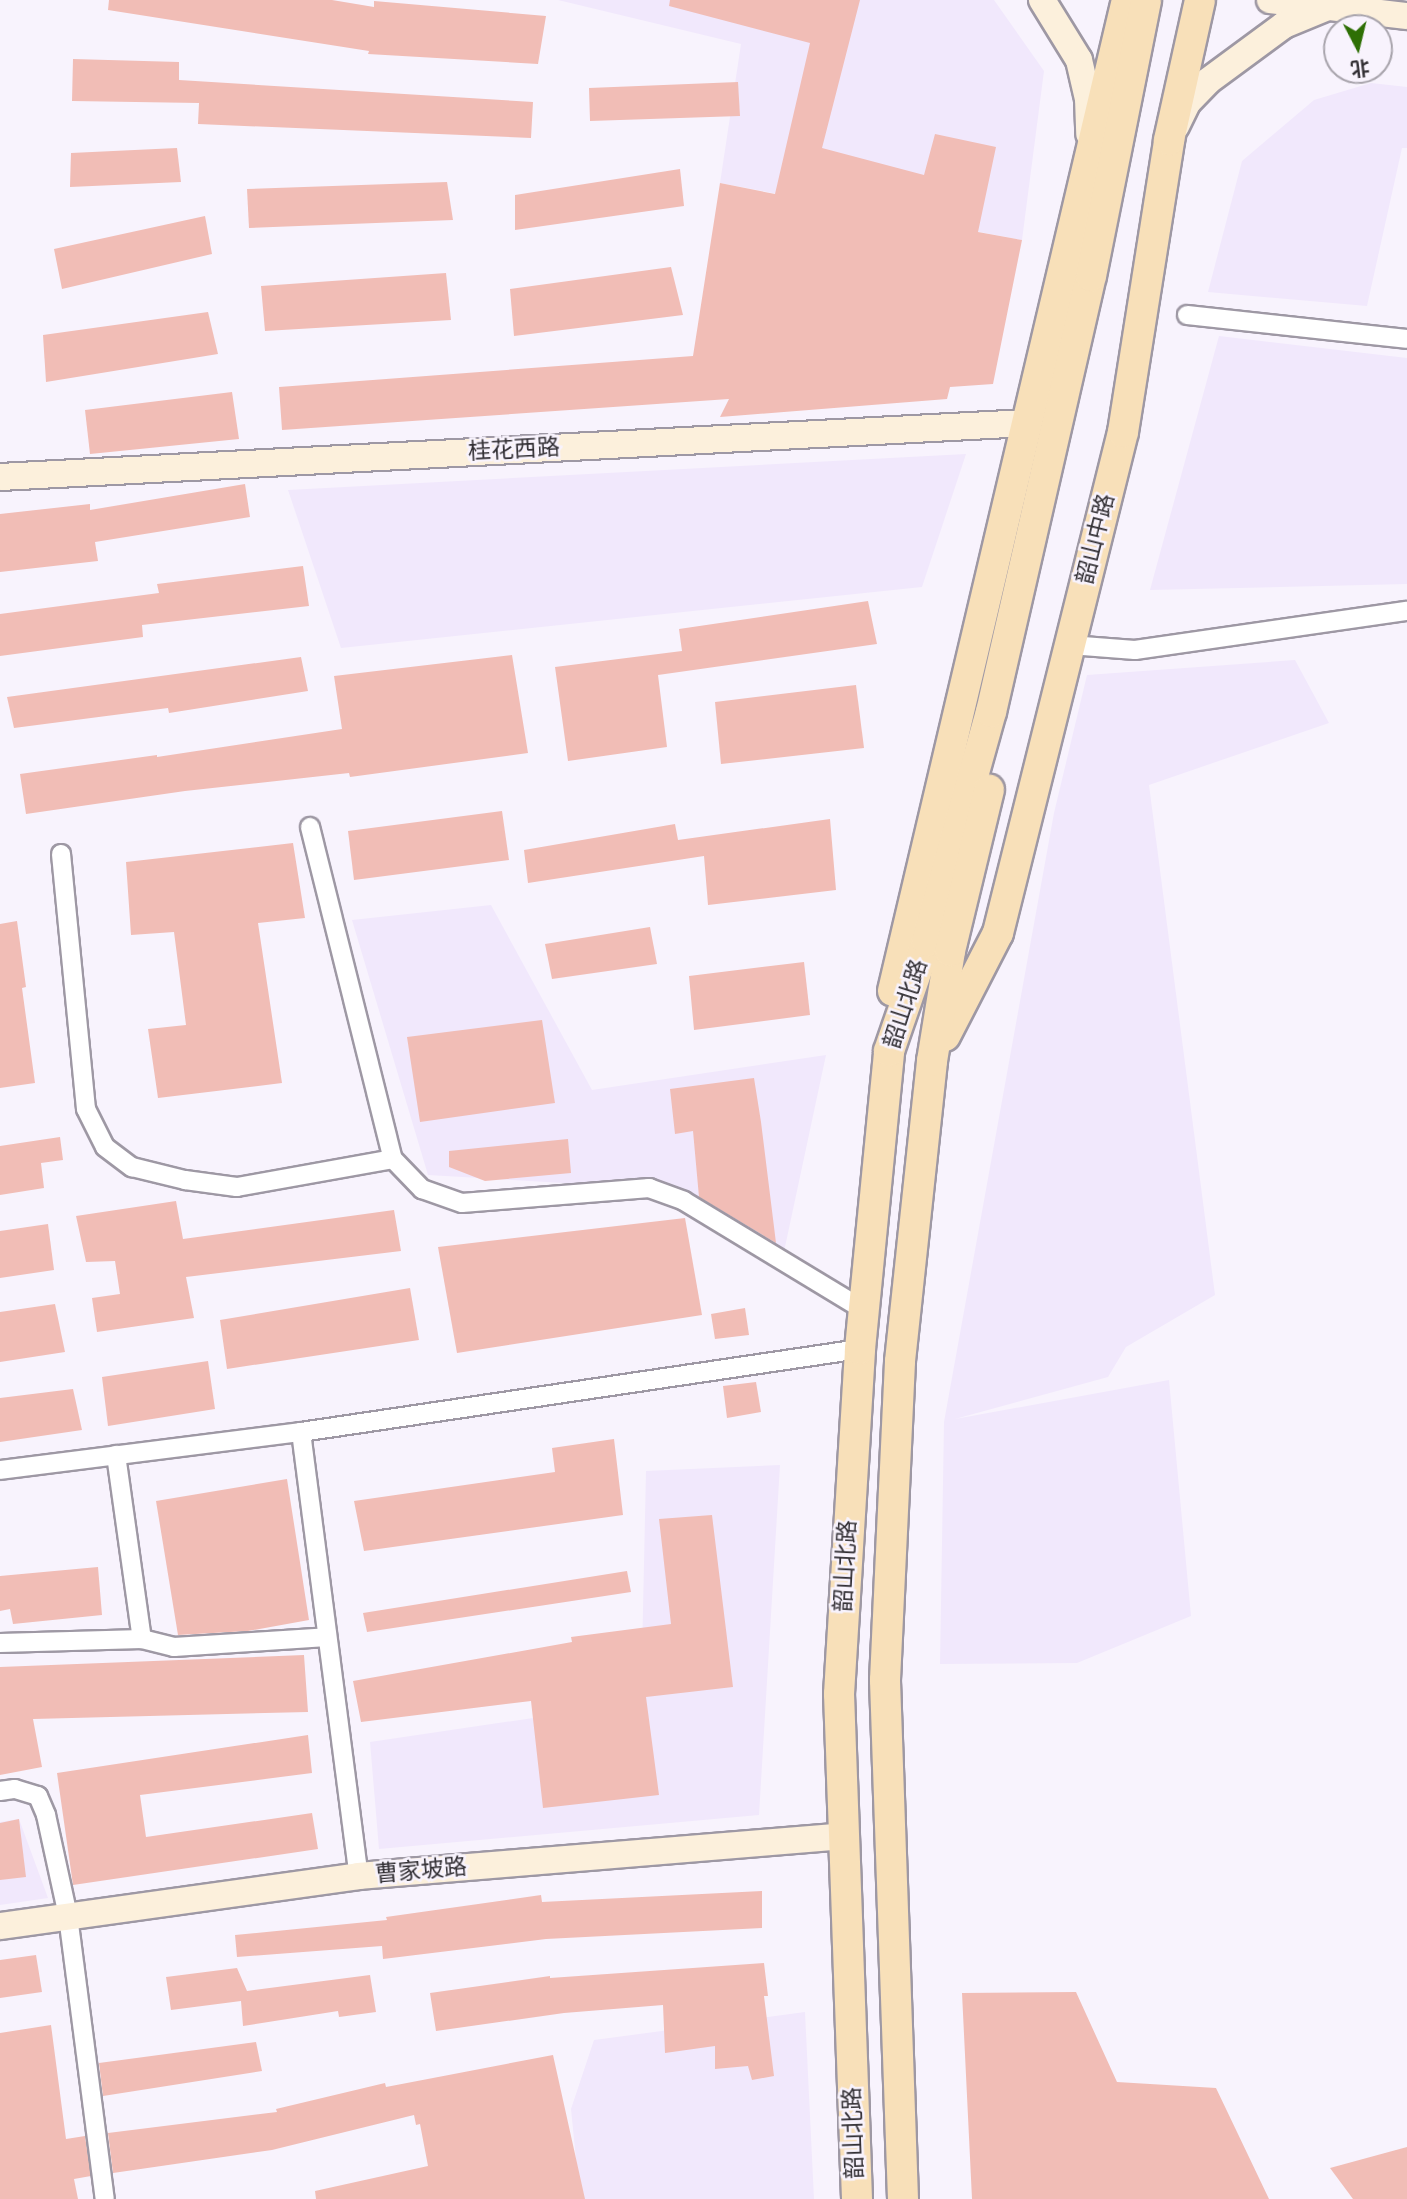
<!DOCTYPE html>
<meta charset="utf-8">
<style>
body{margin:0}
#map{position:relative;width:1407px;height:2199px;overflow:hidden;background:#f8f3fd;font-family:Roboto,"Noto Sans SC",sans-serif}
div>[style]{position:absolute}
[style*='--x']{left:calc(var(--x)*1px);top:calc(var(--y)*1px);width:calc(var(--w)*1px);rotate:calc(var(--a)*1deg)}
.built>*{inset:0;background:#f1e8fc}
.building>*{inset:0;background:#f1bdb6}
.roads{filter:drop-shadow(2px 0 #9e98a4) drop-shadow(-2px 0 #9e98a4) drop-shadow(0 2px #9e98a4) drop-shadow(0 -2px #9e98a4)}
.street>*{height:18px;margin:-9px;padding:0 9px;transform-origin:9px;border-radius:9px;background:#fff}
.secondary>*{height:26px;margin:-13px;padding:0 13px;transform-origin:13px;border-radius:13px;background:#fcf0dc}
.primary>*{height:30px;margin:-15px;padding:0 15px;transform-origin:15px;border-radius:15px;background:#f8e0b9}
span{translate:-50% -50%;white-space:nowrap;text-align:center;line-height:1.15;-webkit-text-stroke:5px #f8f3fd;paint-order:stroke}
.street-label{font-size:23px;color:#312e33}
.north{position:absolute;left:1323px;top:14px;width:70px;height:70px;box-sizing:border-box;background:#f8f3fd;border:2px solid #a8a4ac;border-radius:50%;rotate:173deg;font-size:19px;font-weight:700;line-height:28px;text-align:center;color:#312e33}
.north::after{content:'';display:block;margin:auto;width:24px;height:32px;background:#2e6f05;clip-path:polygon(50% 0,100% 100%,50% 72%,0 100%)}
</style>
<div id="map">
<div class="built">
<div style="clip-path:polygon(558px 0,994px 0,1044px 71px,1022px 240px,720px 183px,741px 44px)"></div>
<div style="clip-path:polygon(1371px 83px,1407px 87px,1407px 148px,1402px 148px,1367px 306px,1208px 292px,1242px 161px,1314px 100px)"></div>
<div style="clip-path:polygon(1219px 336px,1407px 358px,1407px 584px,1150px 590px)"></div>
<div style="clip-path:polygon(966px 454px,922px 587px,341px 648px,288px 490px)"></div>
<div style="clip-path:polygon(1295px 660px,1329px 723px,1149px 785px,1215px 1295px,1126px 1347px,1108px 1377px,955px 1419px,1169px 1380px,1191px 1616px,1077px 1663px,940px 1664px,944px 1422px,1054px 813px,1087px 675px)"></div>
<div style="clip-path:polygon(491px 905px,592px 1090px,826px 1055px,782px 1261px,649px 1188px,428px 1175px,352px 920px)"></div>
<div style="clip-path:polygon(780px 1465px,759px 1815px,379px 1849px,370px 1742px,641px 1702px,646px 1471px)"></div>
<div style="clip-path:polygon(19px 1819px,48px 1898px,0 1905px,0 1822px)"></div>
<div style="clip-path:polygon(805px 2012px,814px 2199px,580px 2199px,571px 2109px,594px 2040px)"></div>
</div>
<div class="building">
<div style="clip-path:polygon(109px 0,332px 0,374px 7px,374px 1px,546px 16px,538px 64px,368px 54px,369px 51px,108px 10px)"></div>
<div style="clip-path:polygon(670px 0,860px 0,822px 148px,924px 175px,935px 134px,996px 147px,978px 232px,1022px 240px,993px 384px,950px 387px,947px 399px,720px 417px,729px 399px,282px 430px,279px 387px,693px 356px,720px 183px,775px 194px,810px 43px,669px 6px)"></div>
<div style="clip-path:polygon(73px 59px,179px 62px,179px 80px,533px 102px,531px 138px,198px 124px,199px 103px,72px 101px)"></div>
<div style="clip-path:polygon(738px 82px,740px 116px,590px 121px,589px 88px)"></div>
<div style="clip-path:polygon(177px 148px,181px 182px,70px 187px,71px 153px)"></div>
<div style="clip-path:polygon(680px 169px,684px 206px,515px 230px,515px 195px)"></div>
<div style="clip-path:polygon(447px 182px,453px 220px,249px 228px,247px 189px)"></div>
<div style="clip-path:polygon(205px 216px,212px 254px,62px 289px,54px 249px)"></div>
<div style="clip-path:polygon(671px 267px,683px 315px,514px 336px,510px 289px)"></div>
<div style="clip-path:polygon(446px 273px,451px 320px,265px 331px,261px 286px)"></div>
<div style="clip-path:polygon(208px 312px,218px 354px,46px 382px,43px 335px)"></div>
<div style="clip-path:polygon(232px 392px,239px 439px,90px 454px,85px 410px)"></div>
<div style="clip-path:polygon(245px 484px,250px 517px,95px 542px,98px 561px,0 572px,0 514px,90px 504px,90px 510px)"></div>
<div style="clip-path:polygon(303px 566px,309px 606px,142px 625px,143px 637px,0 656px,0 614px,159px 593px,157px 584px)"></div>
<div style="clip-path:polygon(868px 601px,877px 644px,658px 675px,667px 747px,568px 761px,555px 667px,682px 651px,679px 629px)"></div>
<div style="clip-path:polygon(512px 655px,528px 753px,350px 777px,349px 773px,185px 791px,26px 814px,20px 774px,157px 755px,157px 757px,342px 729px,334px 676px)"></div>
<div style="clip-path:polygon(301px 657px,308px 691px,169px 713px,168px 708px,14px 728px,7px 697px)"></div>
<div style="clip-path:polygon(856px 685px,864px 748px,721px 764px,715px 702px)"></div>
<div style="clip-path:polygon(502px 811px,509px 860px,354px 880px,348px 831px)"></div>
<div style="clip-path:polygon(830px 819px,836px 890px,708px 905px,704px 856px,528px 883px,524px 850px,675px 824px,678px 840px)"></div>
<div style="clip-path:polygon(293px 843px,305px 918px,258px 923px,282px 1083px,158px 1098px,148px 1029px,186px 1025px,174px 932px,131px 935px,126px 862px)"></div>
<div style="clip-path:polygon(17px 921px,26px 987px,22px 988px,35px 1083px,0 1088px,0 924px)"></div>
<div style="clip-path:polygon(650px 927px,657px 964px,552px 979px,545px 944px)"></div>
<div style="clip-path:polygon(804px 962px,810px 1015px,694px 1030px,689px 976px)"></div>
<div style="clip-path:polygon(542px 1020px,555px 1103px,420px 1122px,407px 1037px)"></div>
<div style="clip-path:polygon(754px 1078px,761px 1122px,776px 1243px,699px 1197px,693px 1131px,675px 1134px,670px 1089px)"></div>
<div style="clip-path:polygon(60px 1137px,63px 1160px,41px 1163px,44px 1188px,0 1195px,0 1146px)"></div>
<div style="clip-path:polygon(568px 1139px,571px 1173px,485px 1181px,449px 1167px,449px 1151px)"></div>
<div style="clip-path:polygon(176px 1201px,183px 1239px,394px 1210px,401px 1251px,186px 1277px,194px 1318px,97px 1332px,92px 1298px,120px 1294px,115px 1261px,86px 1262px,76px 1216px)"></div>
<div style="clip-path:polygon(685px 1218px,702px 1315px,457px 1353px,438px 1247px)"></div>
<div style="clip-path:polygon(48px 1224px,54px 1270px,0 1278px,0 1231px)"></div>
<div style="clip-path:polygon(410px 1288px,419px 1340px,227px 1369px,220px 1320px)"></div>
<div style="clip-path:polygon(55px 1304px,65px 1352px,0 1362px,0 1312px)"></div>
<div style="clip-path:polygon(745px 1308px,749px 1335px,715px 1339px,711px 1314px)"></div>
<div style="clip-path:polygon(208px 1361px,215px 1409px,108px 1426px,102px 1377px)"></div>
<div style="clip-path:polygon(756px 1382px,761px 1412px,727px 1418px,723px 1386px)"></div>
<div style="clip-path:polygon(73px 1389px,82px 1430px,0 1442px,0 1398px)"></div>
<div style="clip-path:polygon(614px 1439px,623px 1515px,364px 1551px,354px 1501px,555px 1472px,552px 1448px)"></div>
<div style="clip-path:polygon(287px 1479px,309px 1620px,248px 1631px,178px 1635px,156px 1501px)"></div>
<div style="clip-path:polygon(712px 1515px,733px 1687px,646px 1697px,659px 1795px,543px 1808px,531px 1701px,361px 1722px,353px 1681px,572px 1642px,571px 1637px,671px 1624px,659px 1519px)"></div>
<div style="clip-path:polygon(98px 1567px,102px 1615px,13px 1624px,10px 1609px,0 1611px,0 1576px)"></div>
<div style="clip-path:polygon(627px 1571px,631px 1592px,367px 1632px,363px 1613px)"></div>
<div style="clip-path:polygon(304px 1655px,308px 1712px,33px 1719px,42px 1767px,0 1775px,0 1667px)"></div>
<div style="clip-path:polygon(308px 1735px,312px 1773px,140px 1795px,146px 1837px,312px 1813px,318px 1849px,73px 1885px,57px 1773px)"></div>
<div style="clip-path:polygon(19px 1819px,26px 1877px,0 1880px,0 1823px)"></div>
<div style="clip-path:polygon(762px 1891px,762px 1928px,546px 1939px,383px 1959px,382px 1946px,237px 1957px,235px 1935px,387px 1920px,386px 1917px,541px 1895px,542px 1902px)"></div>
<div style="clip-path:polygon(36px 1955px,42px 1992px,0 1998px,0 1960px)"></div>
<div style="clip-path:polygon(764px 1963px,768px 1996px,764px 1996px,774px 2076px,752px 2080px,748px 2066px,715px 2069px,715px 2046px,665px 2053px,663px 2005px,564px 2013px,436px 2031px,430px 1993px,550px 1976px,550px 1978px)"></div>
<div style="clip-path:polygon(237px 1968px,247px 1991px,370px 1975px,376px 2012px,339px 2017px,338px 2011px,243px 2026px,241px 2001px,171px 2010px,166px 1977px)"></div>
<div style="clip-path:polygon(1076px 1992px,1117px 2082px,1216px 2088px,1269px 2199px,972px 2199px,962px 1993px)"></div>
<div style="clip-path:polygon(51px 2025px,66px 2139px,85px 2136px,91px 2176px,74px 2179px,78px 2199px,0 2199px,0 2033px)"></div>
<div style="clip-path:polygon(256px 2042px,262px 2071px,103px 2096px,99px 2063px)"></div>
<div style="clip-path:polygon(553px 2055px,585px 2199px,316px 2199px,315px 2191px,428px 2166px,420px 2124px,416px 2125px,414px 2115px,272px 2150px,113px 2173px,108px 2133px,277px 2112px,276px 2109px,385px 2083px,386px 2087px)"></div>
<div style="clip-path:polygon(1407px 2147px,1407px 2199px,1353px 2199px,1330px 2168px)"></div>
</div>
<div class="roads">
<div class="street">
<div style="--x:1187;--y:315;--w:221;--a:6.2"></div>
<div style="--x:1070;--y:645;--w:65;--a:4.4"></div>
<div style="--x:1135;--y:650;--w:275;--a:-8.2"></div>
<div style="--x:310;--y:827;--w:342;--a:76"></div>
<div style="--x:393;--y:1159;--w:42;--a:46"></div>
<div style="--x:422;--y:1189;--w:42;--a:19.3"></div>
<div style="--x:462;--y:1203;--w:188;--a:-4.6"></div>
<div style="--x:649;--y:1188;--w:37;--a:20"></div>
<div style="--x:684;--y:1201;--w:210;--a:31.2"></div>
<div style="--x:61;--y:854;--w:256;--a:84.4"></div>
<div style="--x:86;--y:1109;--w:42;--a:63.4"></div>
<div style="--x:105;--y:1147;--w:34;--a:37"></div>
<div style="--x:132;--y:1167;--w:55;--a:13.8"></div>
<div style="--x:185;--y:1180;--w:52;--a:7.7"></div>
<div style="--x:237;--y:1187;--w:158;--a:-10.2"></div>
<div style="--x:301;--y:1432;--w:448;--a:82.6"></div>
<div style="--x:116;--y:1455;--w:186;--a:82"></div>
<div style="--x:0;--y:1470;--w:303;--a:-7.2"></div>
<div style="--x:301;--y:1432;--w:565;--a:-8.45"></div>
<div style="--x:0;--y:1643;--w:142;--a:-1.6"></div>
<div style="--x:142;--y:1639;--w:33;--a:14"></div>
<div style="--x:174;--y:1647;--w:153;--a:-3.7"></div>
<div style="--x:0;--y:1791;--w:15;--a:-8"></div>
<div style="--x:15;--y:1789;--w:24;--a:17"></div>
<div style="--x:38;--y:1796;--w:21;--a:67"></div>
<div style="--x:46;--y:1815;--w:103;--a:77.7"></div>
<div style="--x:68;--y:1916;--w:285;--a:82.6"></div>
</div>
<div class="secondary">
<div style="--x:1042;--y:0;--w:70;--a:58.3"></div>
<div style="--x:1079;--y:60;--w:39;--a:77"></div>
<div style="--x:1088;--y:98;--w:36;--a:88"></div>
<div style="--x:1270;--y:0;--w:138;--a:6.7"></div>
<div style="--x:1176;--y:126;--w:25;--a:-64"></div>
<div style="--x:1187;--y:103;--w:30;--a:-46"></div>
<div style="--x:1208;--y:81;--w:94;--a:-36.4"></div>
<div style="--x:1284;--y:25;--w:44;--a:-22.5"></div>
<div style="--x:0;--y:477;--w:1029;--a:-3.01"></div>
<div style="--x:0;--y:1926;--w:362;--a:-7.9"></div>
<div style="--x:359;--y:1876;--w:486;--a:-4.7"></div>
</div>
<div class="primary">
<div style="--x:893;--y:991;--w:1014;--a:-76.72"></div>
<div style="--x:945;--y:1036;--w:116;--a:-62.8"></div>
<div style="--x:998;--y:933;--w:516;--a:-75.99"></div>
<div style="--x:1123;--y:432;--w:296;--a:-81"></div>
<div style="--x:1169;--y:140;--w:143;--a:-77.5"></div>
<div style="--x:857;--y:2199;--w:505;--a:-92.04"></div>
<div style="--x:839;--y:1694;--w:346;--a:-86.5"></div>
<div style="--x:860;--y:1349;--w:299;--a:-84.4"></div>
<div style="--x:889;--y:1051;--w:116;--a:-70.9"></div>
<div style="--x:927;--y:941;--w:238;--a:-74.4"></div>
<div style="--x:991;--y:712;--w:447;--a:-77.1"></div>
<div style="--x:1091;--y:276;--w:281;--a:-78.7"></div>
<div style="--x:903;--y:2199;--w:519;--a:-91.99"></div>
<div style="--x:885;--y:1680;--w:319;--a:-87.3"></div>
<div style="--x:900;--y:1361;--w:302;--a:-83.9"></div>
<div style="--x:932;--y:1061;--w:111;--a:-80.7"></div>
<div style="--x:950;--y:951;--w:166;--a:-76.4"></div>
</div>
</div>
<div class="street-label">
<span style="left:514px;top:450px;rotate:-3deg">桂花西路</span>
<span style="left:1096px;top:539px;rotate:-76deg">韶山中路</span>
<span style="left:906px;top:1004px;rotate:-72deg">韶山北路</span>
<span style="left:846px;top:1566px;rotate:-87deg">韶山北路</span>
<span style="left:421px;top:1871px;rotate:-5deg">曹家坡路</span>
<span style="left:854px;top:2133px;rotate:-92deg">韶山北路</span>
</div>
<div class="north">北</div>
</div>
